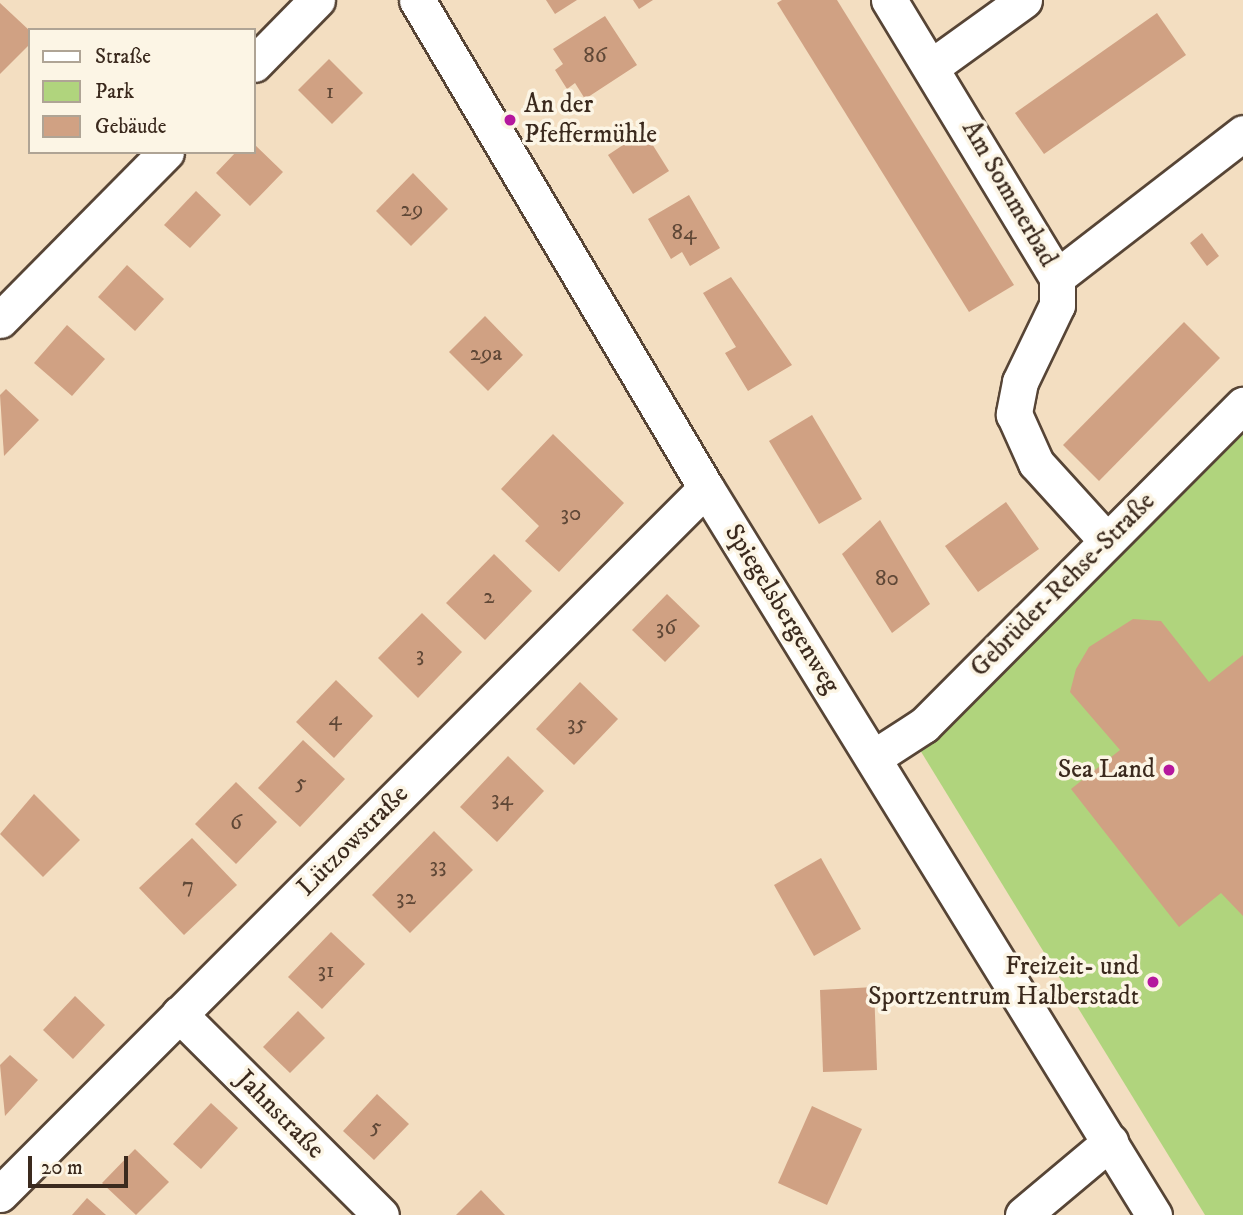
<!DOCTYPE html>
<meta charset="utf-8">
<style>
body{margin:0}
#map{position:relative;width:1243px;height:1215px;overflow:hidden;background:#f3dec1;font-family:"IM FELL DW Pica",serif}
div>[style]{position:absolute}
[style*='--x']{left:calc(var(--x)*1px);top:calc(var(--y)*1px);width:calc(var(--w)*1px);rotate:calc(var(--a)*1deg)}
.green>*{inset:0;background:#b0d47d}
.building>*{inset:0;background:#d0a183}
.roads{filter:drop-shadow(2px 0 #574536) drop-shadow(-2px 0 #574536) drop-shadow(0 2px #574536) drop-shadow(0 -2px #574536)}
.minor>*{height:35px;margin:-17.5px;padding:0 17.5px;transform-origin:17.5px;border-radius:17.5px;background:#fff}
.dots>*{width:19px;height:19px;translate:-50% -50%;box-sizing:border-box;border:4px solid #fcf5e5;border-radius:50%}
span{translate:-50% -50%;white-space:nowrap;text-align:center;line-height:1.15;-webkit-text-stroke:7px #fcf5e5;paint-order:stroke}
.number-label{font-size:23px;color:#604837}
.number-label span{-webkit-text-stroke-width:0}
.poi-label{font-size:26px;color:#3b2a1e}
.left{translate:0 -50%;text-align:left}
.right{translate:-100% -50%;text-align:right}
.street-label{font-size:26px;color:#3b2a1e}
.legend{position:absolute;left:28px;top:28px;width:228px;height:126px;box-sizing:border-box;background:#fcf5e5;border:2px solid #afa495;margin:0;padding:9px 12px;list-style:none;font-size:21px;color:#3b2a1e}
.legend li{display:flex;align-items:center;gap:14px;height:35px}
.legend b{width:35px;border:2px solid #afa495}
.scale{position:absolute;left:28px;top:1156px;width:100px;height:32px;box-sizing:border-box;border:4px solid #3b2a1e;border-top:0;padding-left:9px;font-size:21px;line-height:24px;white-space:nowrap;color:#3b2a1e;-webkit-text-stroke:5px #fcf5e5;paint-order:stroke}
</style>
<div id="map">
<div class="green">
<div style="clip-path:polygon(1243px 426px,1243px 1215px,1205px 1215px,920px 750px)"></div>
</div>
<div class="building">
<div style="clip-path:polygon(546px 0,577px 0,555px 14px)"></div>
<div style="clip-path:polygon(633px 0,653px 0,639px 9px)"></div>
<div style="clip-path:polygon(782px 0,837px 0,1014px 285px,969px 312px,777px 3px)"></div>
<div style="clip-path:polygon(0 3px,30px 31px,30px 44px,0 74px)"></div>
<div style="clip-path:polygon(1157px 13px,1186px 55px,1044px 154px,1015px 113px)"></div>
<div style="clip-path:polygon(605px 16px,637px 65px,585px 99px,575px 83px,567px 89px,555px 70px,563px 64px,553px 49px)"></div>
<div style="clip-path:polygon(329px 59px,363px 93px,332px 124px,298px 90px)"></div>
<div style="clip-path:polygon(644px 131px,669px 171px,633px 194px,608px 155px)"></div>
<div style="clip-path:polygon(254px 144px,283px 172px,250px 206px,216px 173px,236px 152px,254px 152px)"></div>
<div style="clip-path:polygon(413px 173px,448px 209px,411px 246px,376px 211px)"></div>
<div style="clip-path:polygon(196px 191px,221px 215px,190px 248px,164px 225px)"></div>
<div style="clip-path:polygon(689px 195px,720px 248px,690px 266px,682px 252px,671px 259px,648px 219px)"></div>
<div style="clip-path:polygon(1202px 233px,1219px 256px,1207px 266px,1190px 243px)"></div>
<div style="clip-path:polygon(127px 265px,164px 299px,135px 331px,98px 297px)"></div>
<div style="clip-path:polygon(731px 277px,792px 365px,748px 391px,725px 353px,736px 347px,703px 293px)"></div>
<div style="clip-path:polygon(485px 316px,523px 355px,488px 391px,449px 352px)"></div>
<div style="clip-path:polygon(1184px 322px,1220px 358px,1099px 481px,1063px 445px)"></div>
<div style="clip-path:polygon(67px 325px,105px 359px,72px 396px,34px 363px)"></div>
<div style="clip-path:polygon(6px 389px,39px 420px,4px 456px,0 395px)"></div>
<div style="clip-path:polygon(812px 415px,862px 499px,819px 524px,769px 441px)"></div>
<div style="clip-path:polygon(553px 434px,624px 503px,559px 572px,525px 541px,539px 526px,501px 489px)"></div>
<div style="clip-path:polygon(1006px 502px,1039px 549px,978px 592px,945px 546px)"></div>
<div style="clip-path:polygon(880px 520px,930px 604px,892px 633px,842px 554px)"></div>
<div style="clip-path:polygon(494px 554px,532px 591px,485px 640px,446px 603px)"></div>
<div style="clip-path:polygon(667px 594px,700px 626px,665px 662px,632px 630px)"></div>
<div style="clip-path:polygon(422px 613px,462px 652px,418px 698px,378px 658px)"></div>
<div style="clip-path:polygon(1133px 619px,1161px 621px,1209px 682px,1243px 655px,1243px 916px,1221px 893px,1179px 927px,1071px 789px,1120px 750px,1070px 692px,1076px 669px,1089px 647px)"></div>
<div style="clip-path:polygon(336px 680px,373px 716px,334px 758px,296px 722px)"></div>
<div style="clip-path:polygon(580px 682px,618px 719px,574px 765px,536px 729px)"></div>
<div style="clip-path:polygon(303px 740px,345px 779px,300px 827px,258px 788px)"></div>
<div style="clip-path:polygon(508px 756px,544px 791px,497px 842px,460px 807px)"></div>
<div style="clip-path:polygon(236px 782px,277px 822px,236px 864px,195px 824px)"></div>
<div style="clip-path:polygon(34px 794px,80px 840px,43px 877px,0 834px)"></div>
<div style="clip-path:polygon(434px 831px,473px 870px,410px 933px,372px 895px)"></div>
<div style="clip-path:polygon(192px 838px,237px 885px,184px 935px,139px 888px)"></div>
<div style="clip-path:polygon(821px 858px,861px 929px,814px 956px,774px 885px)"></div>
<div style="clip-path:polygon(331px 932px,365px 964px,322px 1009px,288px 977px)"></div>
<div style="clip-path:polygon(874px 987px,877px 1070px,823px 1072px,820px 990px)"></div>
<div style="clip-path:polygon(75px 996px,105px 1025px,73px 1059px,43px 1030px)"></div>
<div style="clip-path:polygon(298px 1011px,325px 1038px,290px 1073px,263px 1047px)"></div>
<div style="clip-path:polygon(10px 1055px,38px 1080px,5px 1116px,0 1065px)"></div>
<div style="clip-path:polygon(377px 1094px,409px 1124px,374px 1160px,343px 1131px)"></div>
<div style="clip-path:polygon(211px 1103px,238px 1128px,201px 1169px,173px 1144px)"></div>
<div style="clip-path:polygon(812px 1106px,862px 1129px,827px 1205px,778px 1183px)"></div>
<div style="clip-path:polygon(135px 1149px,169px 1182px,136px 1215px,102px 1183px)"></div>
<div style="clip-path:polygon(481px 1190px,505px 1215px,456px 1215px)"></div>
<div style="clip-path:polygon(87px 1198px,106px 1215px,72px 1215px)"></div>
</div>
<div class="roads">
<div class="minor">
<div style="--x:417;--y:0;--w:567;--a:59.37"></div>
<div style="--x:706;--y:488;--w:854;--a:58.36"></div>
<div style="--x:889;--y:0;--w:324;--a:58.8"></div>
<div style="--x:1057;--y:277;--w:28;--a:90"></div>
<div style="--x:1057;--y:305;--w:85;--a:115.7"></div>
<div style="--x:1020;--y:382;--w:33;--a:101"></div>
<div style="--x:1014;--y:414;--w:54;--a:65.8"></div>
<div style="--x:1036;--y:463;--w:104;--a:47.7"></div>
<div style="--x:254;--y:64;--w:90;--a:-45.5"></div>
<div style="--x:934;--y:65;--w:111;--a:-35.8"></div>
<div style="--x:1057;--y:277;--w:235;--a:-37.7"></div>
<div style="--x:0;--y:320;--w:236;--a:-45.3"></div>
<div style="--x:876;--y:756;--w:57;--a:-32.9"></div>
<div style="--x:924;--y:725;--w:452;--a:-45.1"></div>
<div style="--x:179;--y:1014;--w:285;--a:44.9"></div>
<div style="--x:0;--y:1194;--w:998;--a:-45"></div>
<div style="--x:1023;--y:1215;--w:114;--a:-40"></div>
</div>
</div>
<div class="dots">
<div style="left:510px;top:120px;background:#b5179e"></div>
<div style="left:1169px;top:770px;background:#b5179e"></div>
<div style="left:1153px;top:982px;background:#b5179e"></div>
</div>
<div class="number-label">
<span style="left:595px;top:56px">86</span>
<span style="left:330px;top:92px">1</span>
<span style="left:412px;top:210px">29</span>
<span style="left:684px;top:233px">84</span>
<span style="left:486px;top:354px">29a</span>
<span style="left:571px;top:514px">30</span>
<span style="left:887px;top:579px">80</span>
<span style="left:489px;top:597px">2</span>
<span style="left:666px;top:628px">36</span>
<span style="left:420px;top:655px">3</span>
<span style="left:335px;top:719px">4</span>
<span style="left:577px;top:724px">35</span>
<span style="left:301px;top:783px">5</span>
<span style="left:502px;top:799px">34</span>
<span style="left:236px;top:823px">6</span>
<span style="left:438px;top:866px">33</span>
<span style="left:188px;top:886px">7</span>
<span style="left:406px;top:898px">32</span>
<span style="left:326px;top:971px">31</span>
<span style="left:376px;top:1127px">5</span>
</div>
<div class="poi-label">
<span class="left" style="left:524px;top:120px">An der<br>Pfeffermühle</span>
<span class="right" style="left:1155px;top:770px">Sea Land</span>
<span class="right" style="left:1139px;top:982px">Freizeit- und<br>Sportzentrum Halberstadt</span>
</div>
<div class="street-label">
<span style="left:1009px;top:194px;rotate:60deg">Am Sommerbad</span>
<span style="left:1063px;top:585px;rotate:-45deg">Gebrüder-Rehse-Straße</span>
<span style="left:782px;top:609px;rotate:58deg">Spiegelsbergenweg</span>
<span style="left:353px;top:841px;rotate:-45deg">Lützowstraße</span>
<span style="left:280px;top:1115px;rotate:45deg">Jahnstraße</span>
</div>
<ul class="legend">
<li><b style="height:9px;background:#fff"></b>Straße</li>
<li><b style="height:19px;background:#b0d47d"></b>Park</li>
<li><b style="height:19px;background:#d0a183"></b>Gebäude</li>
</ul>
<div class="scale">20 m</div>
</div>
